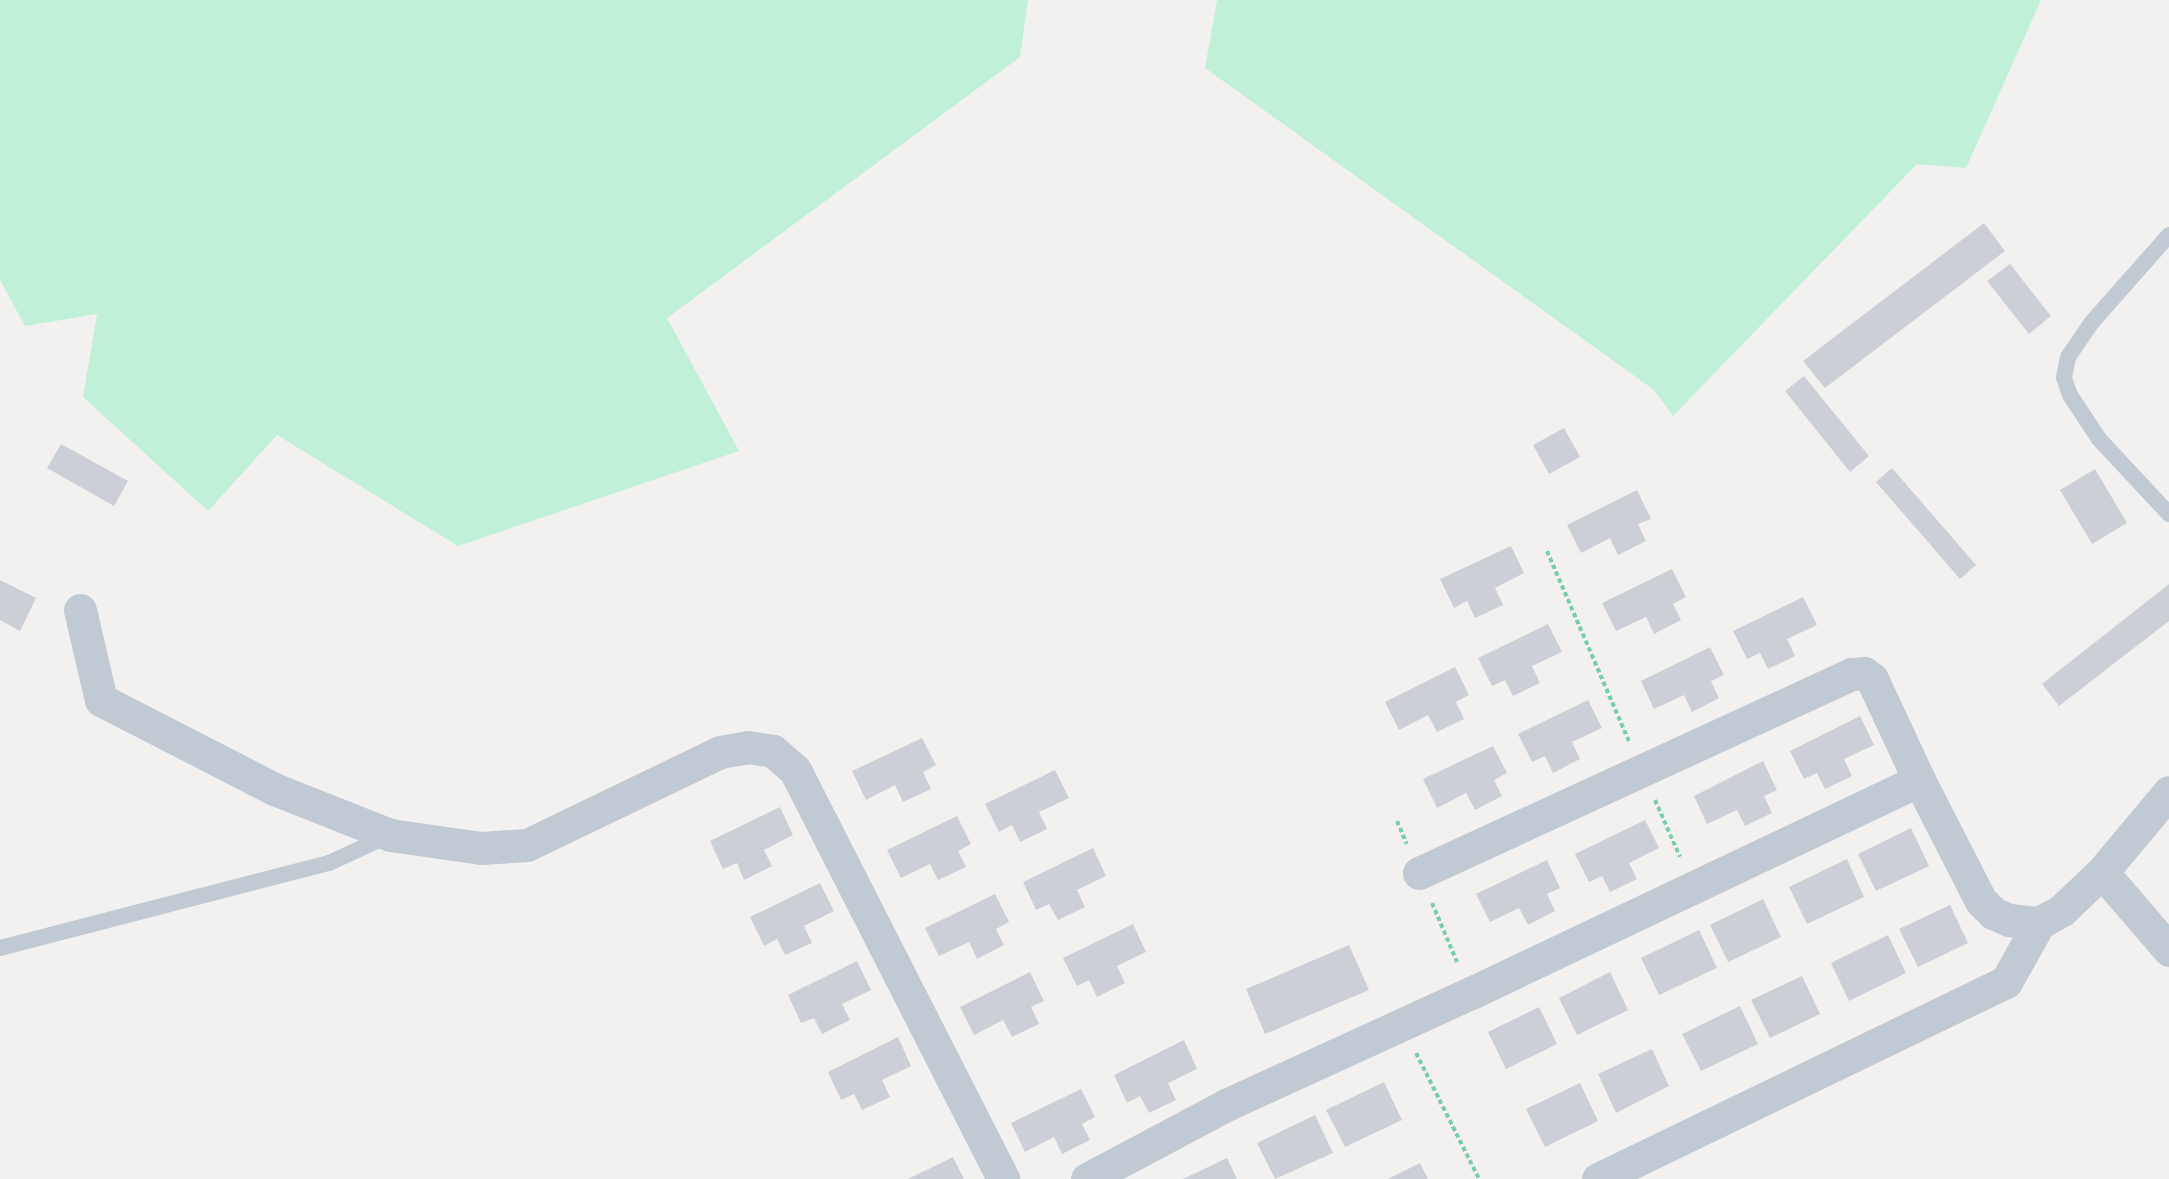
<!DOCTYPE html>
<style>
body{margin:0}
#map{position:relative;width:2169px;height:1179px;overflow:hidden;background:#f3f1f0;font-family:"Source Sans 3",sans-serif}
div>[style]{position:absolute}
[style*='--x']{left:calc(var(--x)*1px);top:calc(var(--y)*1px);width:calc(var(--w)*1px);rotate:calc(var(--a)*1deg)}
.green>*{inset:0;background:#c0f0d7}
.building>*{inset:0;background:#cccfd6}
.path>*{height:4px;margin-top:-2px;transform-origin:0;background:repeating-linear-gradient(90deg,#77ceac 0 4.5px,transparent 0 7.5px)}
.service>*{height:16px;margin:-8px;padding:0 8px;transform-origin:8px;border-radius:8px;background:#c1c9d2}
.minor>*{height:33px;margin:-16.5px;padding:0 16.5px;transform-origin:16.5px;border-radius:16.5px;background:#c1c9d2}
span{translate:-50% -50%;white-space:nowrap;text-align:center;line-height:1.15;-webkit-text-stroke:5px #fff;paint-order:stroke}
</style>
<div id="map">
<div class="green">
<div style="clip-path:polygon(0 0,1028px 0,1020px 57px,667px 318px,739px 451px,458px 546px,277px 435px,208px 511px,83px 397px,97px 314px,25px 326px,0 280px)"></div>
<div style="clip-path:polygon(1217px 0,2041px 0,1966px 168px,1917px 164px,1673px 416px,1654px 390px,1205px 68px)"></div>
</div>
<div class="building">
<div style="clip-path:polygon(1984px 223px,2005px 251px,1825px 388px,1803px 361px)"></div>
<div style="clip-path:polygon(2010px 264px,2051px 316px,2029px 334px,1987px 281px)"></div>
<div style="clip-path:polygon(1804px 376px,1869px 456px,1850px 472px,1785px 391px)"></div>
<div style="clip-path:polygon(1564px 428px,1580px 457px,1549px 474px,1533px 445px)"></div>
<div style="clip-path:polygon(61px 444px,128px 481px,114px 506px,47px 468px)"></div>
<div style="clip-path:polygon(1892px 468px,1976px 565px,1960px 579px,1876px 482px)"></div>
<div style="clip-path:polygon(2095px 469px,2127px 523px,2092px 544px,2060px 490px)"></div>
<div style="clip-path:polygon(1637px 490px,1651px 519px,1638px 524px,1646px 541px,1618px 555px,1610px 538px,1581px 553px,1567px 525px)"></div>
<div style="clip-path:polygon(1511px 546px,1524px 573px,1495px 588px,1503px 605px,1475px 618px,1467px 601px,1454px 608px,1440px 579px)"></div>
<div style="clip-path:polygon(1672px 569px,1686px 597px,1673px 604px,1681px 620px,1654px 634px,1646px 617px,1616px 631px,1602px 603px)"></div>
<div style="clip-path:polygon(0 580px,36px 598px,20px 631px,0 620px)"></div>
<div style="clip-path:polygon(2169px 584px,2169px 621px,2059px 706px,2042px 684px)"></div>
<div style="clip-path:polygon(1803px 597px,1817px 625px,1787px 639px,1795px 656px,1768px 669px,1760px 653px,1747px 659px,1733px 631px)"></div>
<div style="clip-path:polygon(1548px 624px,1562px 652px,1532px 666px,1540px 683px,1513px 696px,1505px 680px,1492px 686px,1478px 658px)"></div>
<div style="clip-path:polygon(1710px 647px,1724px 675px,1711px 681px,1719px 698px,1692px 712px,1684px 695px,1654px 709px,1641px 681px)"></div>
<div style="clip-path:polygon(1455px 667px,1469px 695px,1456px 702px,1464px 719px,1437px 732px,1428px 715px,1399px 730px,1385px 702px)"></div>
<div style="clip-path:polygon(1588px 700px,1602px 728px,1572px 742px,1580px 759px,1553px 773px,1545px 756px,1532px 762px,1518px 734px)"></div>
<div style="clip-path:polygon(1860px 716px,1874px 745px,1844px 759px,1852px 776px,1825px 789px,1817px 773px,1804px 779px,1790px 751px)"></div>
<div style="clip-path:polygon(922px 738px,936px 765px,923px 772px,931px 789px,903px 802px,895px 785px,866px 800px,852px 771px)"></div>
<div style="clip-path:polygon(1493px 746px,1507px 773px,1494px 780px,1502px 796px,1475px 810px,1466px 793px,1437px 808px,1423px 779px)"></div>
<div style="clip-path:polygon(1763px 761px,1777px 790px,1764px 796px,1772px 813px,1745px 826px,1737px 810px,1707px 824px,1694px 796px)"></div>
<div style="clip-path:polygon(1055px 770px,1069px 798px,1039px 812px,1047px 829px,1020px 842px,1012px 825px,999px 832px,985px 804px)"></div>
<div style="clip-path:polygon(780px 807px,793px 835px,764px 850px,772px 866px,744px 880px,737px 863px,723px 869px,710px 841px)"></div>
<div style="clip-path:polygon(957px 816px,971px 844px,958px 851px,966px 867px,938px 880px,930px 864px,901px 878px,887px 850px)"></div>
<div style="clip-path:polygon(1645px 820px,1659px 848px,1629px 863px,1637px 879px,1610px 892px,1602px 876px,1589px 882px,1575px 854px)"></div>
<div style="clip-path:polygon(1911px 828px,1929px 866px,1876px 891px,1858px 854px)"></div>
<div style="clip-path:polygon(1093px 848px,1106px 876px,1077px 890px,1085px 907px,1058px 920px,1049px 904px,1036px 910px,1023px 882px)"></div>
<div style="clip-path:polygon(1847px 859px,1864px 897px,1807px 924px,1789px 887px)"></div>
<div style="clip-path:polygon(1547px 860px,1560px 888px,1547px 894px,1555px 911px,1528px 925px,1519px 908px,1490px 922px,1476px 894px)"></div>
<div style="clip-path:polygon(820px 883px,834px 911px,804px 926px,812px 943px,785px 955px,777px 939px,764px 946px,750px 917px)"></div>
<div style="clip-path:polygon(995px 894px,1009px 922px,996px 929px,1004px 945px,977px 959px,969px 942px,939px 956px,925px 928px)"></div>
<div style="clip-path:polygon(1763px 899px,1781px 937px,1728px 962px,1710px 925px)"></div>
<div style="clip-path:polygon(1950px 905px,1968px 943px,1918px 967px,1899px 929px)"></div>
<div style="clip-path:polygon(1133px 924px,1146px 952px,1117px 966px,1125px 983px,1097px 997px,1089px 980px,1077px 986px,1063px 958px)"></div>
<div style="clip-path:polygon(1699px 930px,1717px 968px,1659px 995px,1641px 958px)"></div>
<div style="clip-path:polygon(1888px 935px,1906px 973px,1849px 1001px,1831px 963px)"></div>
<div style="clip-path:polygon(1349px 945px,1369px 990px,1265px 1034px,1246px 989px)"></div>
<div style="clip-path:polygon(857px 961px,871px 990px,842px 1004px,850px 1020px,822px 1034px,814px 1018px,801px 1023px,788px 995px)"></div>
<div style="clip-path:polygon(1030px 972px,1044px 1001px,1031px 1007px,1039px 1024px,1012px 1037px,1003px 1020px,974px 1035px,960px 1007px)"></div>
<div style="clip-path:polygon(1610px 972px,1628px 1010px,1577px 1035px,1559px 998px)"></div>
<div style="clip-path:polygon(1802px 976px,1820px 1014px,1770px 1038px,1751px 1000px)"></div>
<div style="clip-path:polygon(1740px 1006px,1758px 1044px,1701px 1071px,1682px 1034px)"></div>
<div style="clip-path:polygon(1539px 1007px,1557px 1044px,1506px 1069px,1488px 1032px)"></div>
<div style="clip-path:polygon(898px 1037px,911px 1066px,882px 1080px,890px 1097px,862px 1110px,854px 1094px,841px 1100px,828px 1072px)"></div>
<div style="clip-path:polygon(1184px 1040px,1197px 1069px,1168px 1083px,1176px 1100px,1149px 1113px,1140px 1096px,1127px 1103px,1114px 1075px)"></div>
<div style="clip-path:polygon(1652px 1049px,1669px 1086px,1616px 1113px,1598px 1074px)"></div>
<div style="clip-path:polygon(1384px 1082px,1402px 1120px,1345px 1147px,1326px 1110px)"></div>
<div style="clip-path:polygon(1580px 1083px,1598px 1121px,1545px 1147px,1526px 1109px)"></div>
<div style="clip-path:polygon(1081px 1089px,1095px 1117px,1082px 1124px,1090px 1140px,1062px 1154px,1054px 1137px,1025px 1152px,1011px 1123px)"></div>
<div style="clip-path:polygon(1315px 1115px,1333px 1153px,1275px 1179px,1257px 1143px)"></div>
<div style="clip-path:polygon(953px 1157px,964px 1179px,908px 1179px)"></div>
<div style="clip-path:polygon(1227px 1158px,1237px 1179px,1183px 1179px)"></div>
<div style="clip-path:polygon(1420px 1163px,1428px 1179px,1388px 1179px)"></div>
</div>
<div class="path">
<div style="--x:1547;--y:551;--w:207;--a:66.7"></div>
<div style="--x:1655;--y:800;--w:62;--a:66.3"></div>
<div style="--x:1397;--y:821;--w:25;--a:67"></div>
<div style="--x:1432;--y:903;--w:64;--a:67"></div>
<div style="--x:1416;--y:1053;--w:141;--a:63.4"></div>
</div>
<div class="service">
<div style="--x:2169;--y:235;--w:116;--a:131.5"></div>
<div style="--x:2092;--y:322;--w:42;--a:124.4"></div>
<div style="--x:2068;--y:357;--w:21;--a:101"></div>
<div style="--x:2064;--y:378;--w:18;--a:71"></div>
<div style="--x:2070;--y:395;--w:53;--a:56.6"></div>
<div style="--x:2099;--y:439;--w:103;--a:47"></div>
<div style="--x:0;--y:948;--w:340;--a:-14.5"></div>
<div style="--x:329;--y:863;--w:67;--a:-24.7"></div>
</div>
<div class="minor">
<div style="--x:80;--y:610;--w:92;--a:76.9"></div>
<div style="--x:101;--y:700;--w:195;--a:27.2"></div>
<div style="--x:274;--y:789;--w:125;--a:21.6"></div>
<div style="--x:390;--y:835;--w:92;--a:8.1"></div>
<div style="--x:481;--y:848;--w:46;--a:-3.7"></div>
<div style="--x:527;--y:845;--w:214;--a:-25.7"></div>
<div style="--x:720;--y:752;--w:28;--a:-10"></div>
<div style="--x:748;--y:747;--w:25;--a:9"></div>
<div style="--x:773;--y:751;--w:29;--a:41"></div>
<div style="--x:795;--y:770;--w:459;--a:63"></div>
<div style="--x:2102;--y:872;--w:103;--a:49.3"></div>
<div style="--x:1419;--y:873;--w:476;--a:-24.7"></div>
<div style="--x:1851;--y:674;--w:13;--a:-4"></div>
<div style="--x:1864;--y:673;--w:10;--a:37"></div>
<div style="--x:1872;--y:679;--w:111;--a:65"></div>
<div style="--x:1919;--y:780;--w:136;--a:62.9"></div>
<div style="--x:1981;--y:901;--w:17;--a:45"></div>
<div style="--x:1993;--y:913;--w:17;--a:24"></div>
<div style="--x:2009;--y:920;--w:30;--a:6"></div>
<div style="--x:1087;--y:1179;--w:157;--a:-28"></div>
<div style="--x:1226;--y:1105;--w:269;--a:-24.6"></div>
<div style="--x:1471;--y:993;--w:496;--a:-25.4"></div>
<div style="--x:1598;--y:1179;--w:453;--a:-25.8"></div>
<div style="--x:2006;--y:982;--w:68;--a:-60.8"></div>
<div style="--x:2039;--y:923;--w:26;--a:-29"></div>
<div style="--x:2062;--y:910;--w:55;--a:-43.5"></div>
<div style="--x:2102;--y:872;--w:104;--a:-50.1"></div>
</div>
</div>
